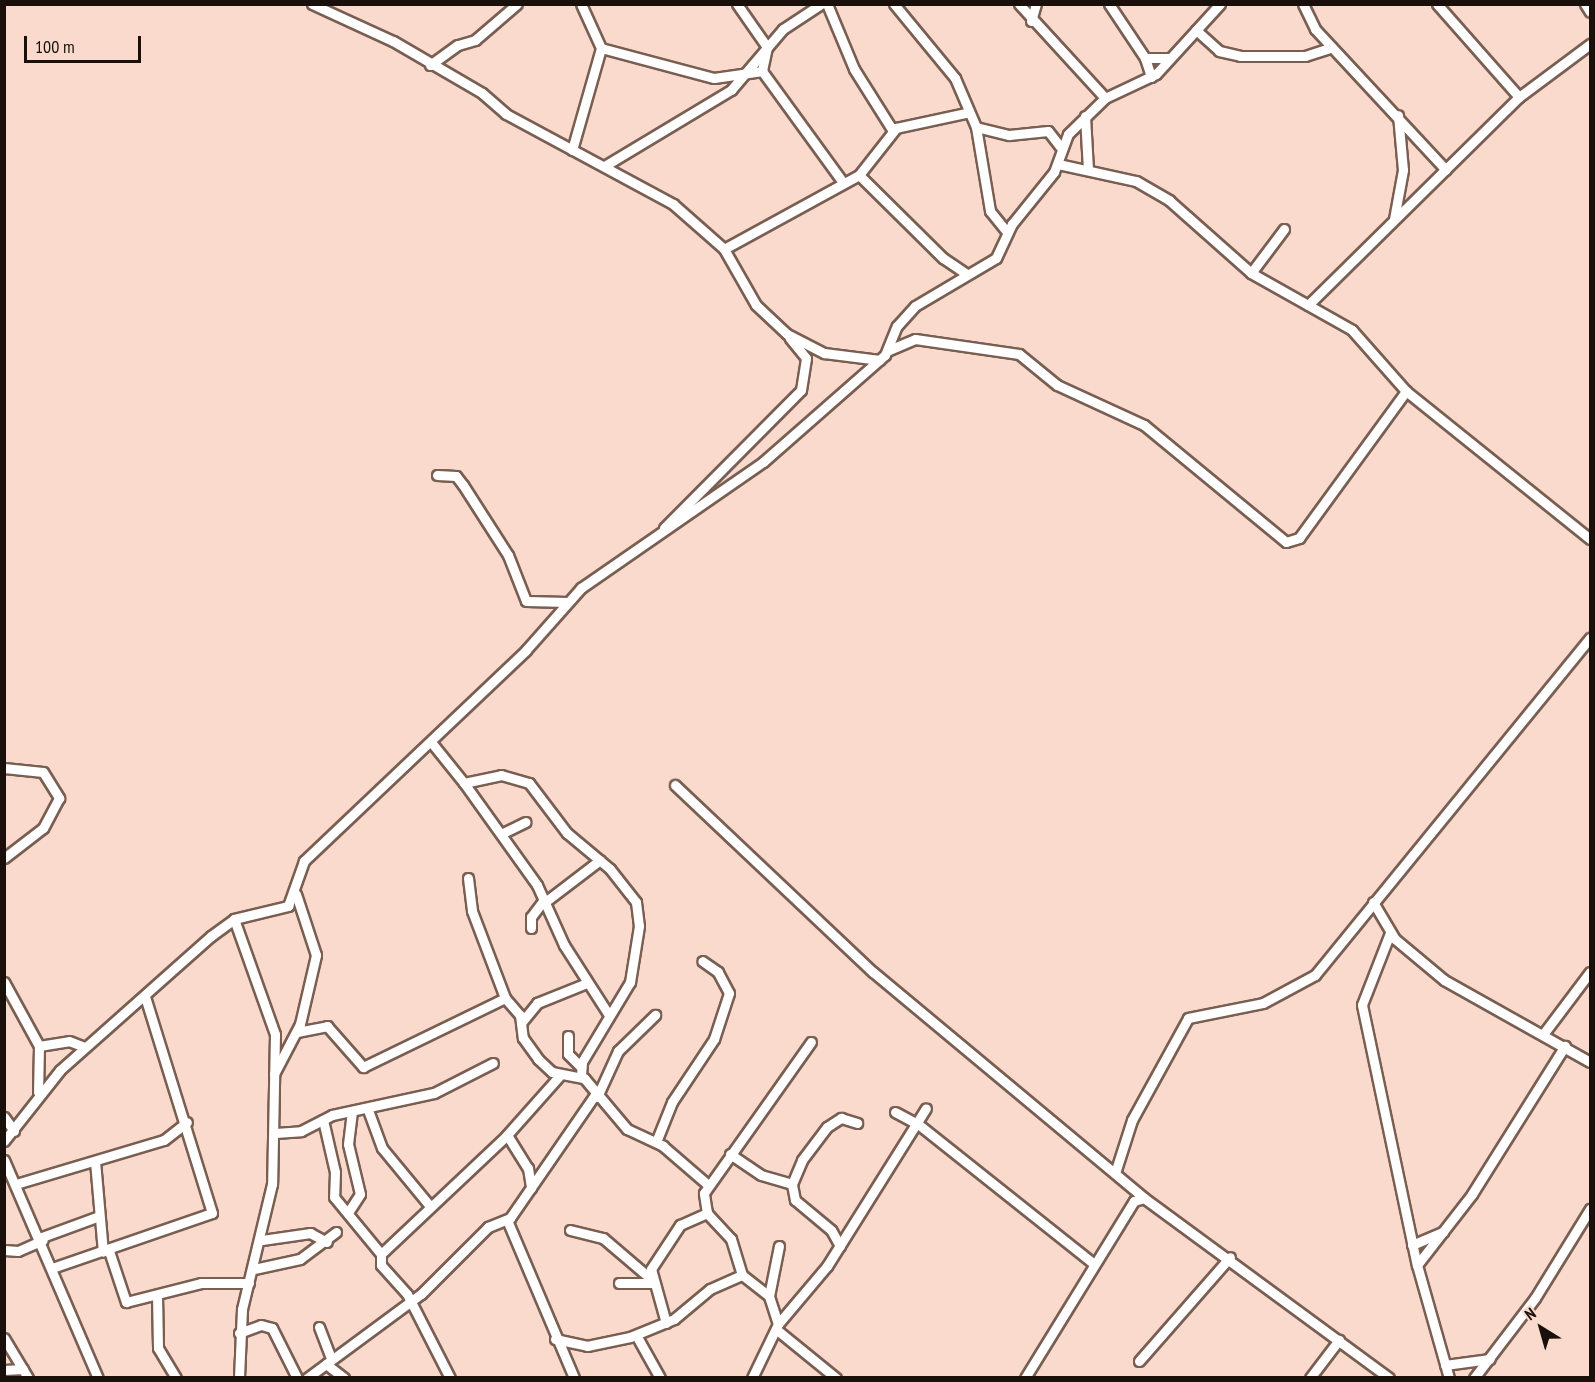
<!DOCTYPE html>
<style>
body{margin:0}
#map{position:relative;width:1595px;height:1382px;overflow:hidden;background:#fadacd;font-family:"PT Sans Narrow",sans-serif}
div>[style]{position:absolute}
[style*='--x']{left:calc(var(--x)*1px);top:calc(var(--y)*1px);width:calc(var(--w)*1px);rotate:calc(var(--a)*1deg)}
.roads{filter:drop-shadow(2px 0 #795e52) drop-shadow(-2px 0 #795e52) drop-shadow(0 2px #795e52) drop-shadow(0 -2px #795e52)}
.minor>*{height:9px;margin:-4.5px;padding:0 4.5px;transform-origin:4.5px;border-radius:4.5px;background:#fff}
span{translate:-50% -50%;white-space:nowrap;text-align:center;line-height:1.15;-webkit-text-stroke:5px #fadacd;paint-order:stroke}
.frame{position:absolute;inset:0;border:6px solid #1a100b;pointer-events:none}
.north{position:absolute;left:1511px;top:1298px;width:60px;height:60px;-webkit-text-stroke:4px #fadacd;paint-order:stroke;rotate:323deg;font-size:16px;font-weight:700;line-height:24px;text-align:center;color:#1a100b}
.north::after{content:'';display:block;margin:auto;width:21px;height:27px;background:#1a100b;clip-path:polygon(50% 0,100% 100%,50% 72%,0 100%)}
.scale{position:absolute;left:24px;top:36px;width:117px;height:27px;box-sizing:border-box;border:3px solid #1a100b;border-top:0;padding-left:8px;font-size:18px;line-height:21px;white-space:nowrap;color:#1a100b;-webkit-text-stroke:4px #fadacd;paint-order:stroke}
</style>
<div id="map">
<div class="roads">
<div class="minor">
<div style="--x:312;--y:4;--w:89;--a:24.6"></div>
<div style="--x:393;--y:41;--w:103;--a:30.3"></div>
<div style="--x:482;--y:93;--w:32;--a:41"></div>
<div style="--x:506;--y:114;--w:190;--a:28.3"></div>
<div style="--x:673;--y:204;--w:68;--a:41.4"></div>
<div style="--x:724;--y:249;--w:64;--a:60.3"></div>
<div style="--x:756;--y:305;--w:42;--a:43.1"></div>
<div style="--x:787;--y:334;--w:42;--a:27.2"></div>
<div style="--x:824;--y:353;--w:56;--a:7.1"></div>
<div style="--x:737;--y:4;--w:52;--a:55.1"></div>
<div style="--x:767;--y:47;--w:25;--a:102"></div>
<div style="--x:827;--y:4;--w:70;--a:67.4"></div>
<div style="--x:854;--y:69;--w:73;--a:57.8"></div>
<div style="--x:894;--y:4;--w:96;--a:50.5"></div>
<div style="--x:955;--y:78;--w:53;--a:66.8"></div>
<div style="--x:976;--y:127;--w:85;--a:80.5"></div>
<div style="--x:990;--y:211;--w:27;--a:51"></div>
<div style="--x:1019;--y:4;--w:127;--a:47.5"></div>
<div style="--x:1109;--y:4;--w:65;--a:56.3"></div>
<div style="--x:1145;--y:58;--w:20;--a:72"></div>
<div style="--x:1303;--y:4;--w:28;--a:64"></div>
<div style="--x:1315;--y:29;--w:192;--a:47.1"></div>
<div style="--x:1437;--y:4;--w:124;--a:48.6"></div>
<div style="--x:1585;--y:4;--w:9;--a:58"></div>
<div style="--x:1031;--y:21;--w:18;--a:-74"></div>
<div style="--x:1196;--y:30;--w:31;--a:42"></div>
<div style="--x:1219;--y:51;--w:22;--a:13"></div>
<div style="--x:1240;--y:56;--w:65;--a:0"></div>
<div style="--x:1305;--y:56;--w:28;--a:-18"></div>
<div style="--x:601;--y:48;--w:117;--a:14.9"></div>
<div style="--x:714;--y:78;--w:49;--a:-8.3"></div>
<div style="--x:762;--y:71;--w:136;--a:54"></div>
<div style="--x:1145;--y:58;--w:25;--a:0"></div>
<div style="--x:430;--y:65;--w:34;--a:-36"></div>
<div style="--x:458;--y:45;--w:18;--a:-16"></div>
<div style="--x:475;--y:40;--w:55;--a:-40.6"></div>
<div style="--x:1085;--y:116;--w:53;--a:86.8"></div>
<div style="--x:976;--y:127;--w:34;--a:14"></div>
<div style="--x:1009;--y:135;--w:39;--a:-6"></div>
<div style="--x:1048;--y:131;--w:23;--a:52"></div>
<div style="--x:572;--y:150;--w:106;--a:-74.1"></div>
<div style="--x:601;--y:48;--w:48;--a:-114.4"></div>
<div style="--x:1058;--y:164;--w:80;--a:12.3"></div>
<div style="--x:1136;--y:181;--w:39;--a:30"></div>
<div style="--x:1170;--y:201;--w:108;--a:41.6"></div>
<div style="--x:1251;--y:273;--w:116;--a:29.4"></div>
<div style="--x:1352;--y:330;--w:81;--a:48.5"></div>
<div style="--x:1406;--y:391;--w:236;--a:38.8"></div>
<div style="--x:606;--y:165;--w:146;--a:-31"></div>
<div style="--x:731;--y:90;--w:80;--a:-49.6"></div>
<div style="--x:783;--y:29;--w:45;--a:-33.3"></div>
<div style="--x:859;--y:175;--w:118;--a:44.7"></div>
<div style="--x:943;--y:258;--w:29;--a:34"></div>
<div style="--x:1394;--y:219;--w:50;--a:-79.6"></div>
<div style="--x:1403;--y:170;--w:55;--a:-95.2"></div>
<div style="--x:724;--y:249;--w:154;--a:-28.7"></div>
<div style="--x:859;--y:175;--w:60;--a:-51.8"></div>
<div style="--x:896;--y:128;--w:72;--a:-12.1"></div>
<div style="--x:1251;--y:273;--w:55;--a:-53.1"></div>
<div style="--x:1308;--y:305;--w:296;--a:-44.6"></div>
<div style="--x:1519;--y:97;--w:89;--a:-36.7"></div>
<div style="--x:889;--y:350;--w:28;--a:-23"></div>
<div style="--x:915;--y:339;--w:105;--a:8.2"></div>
<div style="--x:1019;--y:354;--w:49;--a:39.2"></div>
<div style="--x:1057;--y:385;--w:96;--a:24.7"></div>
<div style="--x:1144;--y:425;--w:184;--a:39.5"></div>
<div style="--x:1286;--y:542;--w:14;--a:-17"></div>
<div style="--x:1299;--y:538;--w:182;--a:-53.9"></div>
<div style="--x:437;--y:475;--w:19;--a:3"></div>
<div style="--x:456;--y:476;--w:11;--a:52"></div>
<div style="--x:463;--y:485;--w:83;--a:57.3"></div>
<div style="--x:508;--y:555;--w:49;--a:68.6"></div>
<div style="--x:526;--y:601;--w:42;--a:1.4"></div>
<div style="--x:664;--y:528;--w:194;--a:-45.2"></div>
<div style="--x:801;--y:390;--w:32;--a:-81"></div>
<div style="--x:806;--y:358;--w:26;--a:-129"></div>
<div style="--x:431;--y:742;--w:53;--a:51.2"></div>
<div style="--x:464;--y:783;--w:38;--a:-12"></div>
<div style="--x:501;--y:775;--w:29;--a:16"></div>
<div style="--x:529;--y:783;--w:63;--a:52.8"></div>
<div style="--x:567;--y:833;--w:56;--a:39.9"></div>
<div style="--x:610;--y:869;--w:42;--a:51.8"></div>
<div style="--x:636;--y:902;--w:24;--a:83"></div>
<div style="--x:639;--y:926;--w:57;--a:99.1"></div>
<div style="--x:630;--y:982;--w:93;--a:121"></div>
<div style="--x:582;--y:1062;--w:14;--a:94"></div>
<div style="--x:4;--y:768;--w:39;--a:6"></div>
<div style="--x:43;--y:772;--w:31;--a:58"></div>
<div style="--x:59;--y:798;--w:34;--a:118"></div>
<div style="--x:43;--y:828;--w:49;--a:142.4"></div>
<div style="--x:464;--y:783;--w:125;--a:54.4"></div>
<div style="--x:537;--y:885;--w:66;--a:65.8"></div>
<div style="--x:564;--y:945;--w:83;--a:57.3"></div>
<div style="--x:675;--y:785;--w:272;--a:43.4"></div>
<div style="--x:873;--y:972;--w:353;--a:39.8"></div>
<div style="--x:503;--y:833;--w:25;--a:-26"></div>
<div style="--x:468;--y:878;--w:33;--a:83"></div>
<div style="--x:472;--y:911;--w:93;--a:69.2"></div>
<div style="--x:505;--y:998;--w:23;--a:49"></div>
<div style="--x:520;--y:1015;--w:23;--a:83"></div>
<div style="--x:523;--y:1038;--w:26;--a:54"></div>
<div style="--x:538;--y:1059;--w:19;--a:43"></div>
<div style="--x:552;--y:1072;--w:33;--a:11"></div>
<div style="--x:584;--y:1078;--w:67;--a:49.9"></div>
<div style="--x:627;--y:1129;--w:40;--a:25"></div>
<div style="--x:663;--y:1146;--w:58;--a:40.8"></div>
<div style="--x:545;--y:902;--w:69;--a:-37.4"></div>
<div style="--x:1373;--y:902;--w:43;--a:59.3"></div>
<div style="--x:1395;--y:939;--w:64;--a:39.9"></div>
<div style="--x:1444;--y:980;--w:167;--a:29.3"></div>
<div style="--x:234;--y:919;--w:122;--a:70.4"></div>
<div style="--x:275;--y:1034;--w:150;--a:91.1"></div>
<div style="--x:272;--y:1184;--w:129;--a:103.5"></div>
<div style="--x:242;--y:1309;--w:69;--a:92.5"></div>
<div style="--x:531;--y:928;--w:11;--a:-90"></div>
<div style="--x:531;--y:917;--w:21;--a:-53"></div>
<div style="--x:1390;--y:933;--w:77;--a:111.3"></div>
<div style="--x:1362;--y:1005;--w:266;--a:78.1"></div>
<div style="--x:1417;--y:1265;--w:117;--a:74.2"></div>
<div style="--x:4;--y:982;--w:73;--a:61.3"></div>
<div style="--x:39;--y:1046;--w:46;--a:91.2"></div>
<div style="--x:521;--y:1023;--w:26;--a:-51"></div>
<div style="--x:537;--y:1003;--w:54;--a:-21.8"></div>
<div style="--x:297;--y:1032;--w:31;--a:-11"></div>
<div style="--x:327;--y:1026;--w:55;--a:48.7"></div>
<div style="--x:363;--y:1067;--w:158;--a:-25.9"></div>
<div style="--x:1544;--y:1033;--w:76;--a:-53"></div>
<div style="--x:568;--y:1036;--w:18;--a:90"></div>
<div style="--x:568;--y:1054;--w:17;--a:45"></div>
<div style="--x:39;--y:1046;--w:30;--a:-9"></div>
<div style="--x:69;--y:1041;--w:17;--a:21"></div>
<div style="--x:274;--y:1074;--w:56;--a:-62.5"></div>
<div style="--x:300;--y:1024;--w:71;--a:-76.9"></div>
<div style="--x:316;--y:955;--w:64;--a:-108.2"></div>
<div style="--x:597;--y:1097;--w:51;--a:-65.5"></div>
<div style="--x:618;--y:1051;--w:52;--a:-44.2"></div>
<div style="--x:368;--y:1110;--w:40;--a:69.8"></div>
<div style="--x:382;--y:1148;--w:75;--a:50.4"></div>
<div style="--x:895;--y:1112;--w:26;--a:28"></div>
<div style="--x:4;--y:1117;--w:17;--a:54"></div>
<div style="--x:323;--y:1120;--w:53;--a:77"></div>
<div style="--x:335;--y:1172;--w:25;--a:92"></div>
<div style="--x:334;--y:1197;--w:74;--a:50.5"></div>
<div style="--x:918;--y:1124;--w:225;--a:38.5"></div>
<div style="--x:275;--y:1133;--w:26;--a:-4"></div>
<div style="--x:301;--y:1131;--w:35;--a:-27"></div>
<div style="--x:332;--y:1115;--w:104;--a:-12.2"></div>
<div style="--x:434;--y:1093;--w:66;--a:-27"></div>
<div style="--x:507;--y:1135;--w:39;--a:58"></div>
<div style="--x:528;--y:1168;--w:20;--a:81"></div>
<div style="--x:4;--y:1141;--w:90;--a:-51.7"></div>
<div style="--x:60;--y:1070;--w:202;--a:-41.6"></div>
<div style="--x:211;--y:936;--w:29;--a:-36"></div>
<div style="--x:234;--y:919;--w:56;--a:-13.5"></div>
<div style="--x:288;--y:906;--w:48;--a:-70.4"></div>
<div style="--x:304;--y:861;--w:306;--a:-43.5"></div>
<div style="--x:526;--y:650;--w:83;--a:-48.4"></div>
<div style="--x:581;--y:588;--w:221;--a:-34.7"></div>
<div style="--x:763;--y:462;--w:162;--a:-41.3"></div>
<div style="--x:885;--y:355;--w:31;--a:-68"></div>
<div style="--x:897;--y:326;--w:27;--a:-48"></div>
<div style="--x:915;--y:306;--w:94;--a:-30.7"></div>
<div style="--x:996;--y:258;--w:38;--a:-65"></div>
<div style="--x:1012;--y:224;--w:67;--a:-51.1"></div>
<div style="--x:1054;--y:172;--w:40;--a:-69.8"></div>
<div style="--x:1068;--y:134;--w:52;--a:-44.2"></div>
<div style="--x:1105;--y:98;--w:56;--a:-25.2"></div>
<div style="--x:1156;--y:74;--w:95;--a:-47.6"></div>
<div style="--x:656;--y:1142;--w:43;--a:-68.2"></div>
<div style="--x:672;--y:1102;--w:76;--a:-56.3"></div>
<div style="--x:714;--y:1039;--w:48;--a:-71.9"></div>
<div style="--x:729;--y:993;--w:24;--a:-118"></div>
<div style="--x:718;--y:972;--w:19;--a:-145"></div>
<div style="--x:730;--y:1154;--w:37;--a:34"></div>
<div style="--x:761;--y:1175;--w:32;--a:16"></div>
<div style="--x:4;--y:1160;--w:237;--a:66.7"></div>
<div style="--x:95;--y:1161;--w:91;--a:85"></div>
<div style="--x:1115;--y:1173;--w:56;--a:-72.2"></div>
<div style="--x:1132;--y:1120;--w:116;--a:-61.2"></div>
<div style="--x:1188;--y:1018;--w:76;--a:-11.3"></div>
<div style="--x:1263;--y:1003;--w:59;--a:-28.3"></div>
<div style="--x:1315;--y:975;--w:435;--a:-50.8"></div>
<div style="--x:16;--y:1184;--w:154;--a:-16.6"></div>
<div style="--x:164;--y:1140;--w:29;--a:-38"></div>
<div style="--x:349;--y:1211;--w:20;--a:-57"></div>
<div style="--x:360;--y:1194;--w:51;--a:-103.5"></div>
<div style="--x:348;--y:1144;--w:33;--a:-83"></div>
<div style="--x:507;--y:1220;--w:172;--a:67"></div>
<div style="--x:570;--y:1230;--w:34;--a:14"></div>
<div style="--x:603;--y:1238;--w:63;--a:40.5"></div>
<div style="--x:42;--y:1237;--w:61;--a:-20.2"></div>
<div style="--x:262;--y:1240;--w:49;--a:-8.3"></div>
<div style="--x:310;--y:1233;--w:19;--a:28"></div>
<div style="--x:1412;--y:1245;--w:34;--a:-23"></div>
<div style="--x:840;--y:1246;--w:18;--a:-119"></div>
<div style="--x:831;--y:1230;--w:47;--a:-140.2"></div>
<div style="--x:795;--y:1200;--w:16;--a:-101"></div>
<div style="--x:792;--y:1184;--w:26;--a:-67"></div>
<div style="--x:802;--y:1160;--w:41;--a:-52.9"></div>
<div style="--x:827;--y:1127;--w:17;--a:-33"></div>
<div style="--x:841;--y:1118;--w:17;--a:17"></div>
<div style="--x:4;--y:1250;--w:14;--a:4"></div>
<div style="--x:18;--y:1251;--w:27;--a:-24"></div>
<div style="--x:109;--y:1251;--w:54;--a:71.6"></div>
<div style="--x:126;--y:1302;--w:77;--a:-14.2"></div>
<div style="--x:201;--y:1283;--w:48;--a:0"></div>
<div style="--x:1417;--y:1265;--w:90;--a:-52.2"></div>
<div style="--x:1472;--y:1194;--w:175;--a:-57.9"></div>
<div style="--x:52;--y:1268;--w:169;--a:-19"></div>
<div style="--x:212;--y:1213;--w:226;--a:-107.2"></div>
<div style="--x:254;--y:1269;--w:47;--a:-12.3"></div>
<div style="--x:300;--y:1259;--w:45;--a:-36.9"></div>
<div style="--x:619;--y:1283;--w:33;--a:0"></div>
<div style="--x:157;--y:1295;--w:53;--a:88.9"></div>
<div style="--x:158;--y:1348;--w:35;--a:59"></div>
<div style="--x:769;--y:1296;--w:51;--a:-78.7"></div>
<div style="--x:666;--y:1323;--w:56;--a:-105.5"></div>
<div style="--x:651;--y:1269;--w:53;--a:-56.6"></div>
<div style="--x:680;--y:1225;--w:30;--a:-24"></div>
<div style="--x:778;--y:1324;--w:29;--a:-108"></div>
<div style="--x:769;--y:1296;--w:34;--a:-142"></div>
<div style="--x:742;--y:1275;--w:38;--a:-107"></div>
<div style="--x:731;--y:1239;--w:35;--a:-133"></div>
<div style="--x:707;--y:1213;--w:20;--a:-99"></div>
<div style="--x:704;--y:1193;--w:185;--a:-54.7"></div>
<div style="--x:319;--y:1327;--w:34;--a:69"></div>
<div style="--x:777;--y:1330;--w:76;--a:39.1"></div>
<div style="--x:239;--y:1333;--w:23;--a:-20"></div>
<div style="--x:261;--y:1325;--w:11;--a:15"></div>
<div style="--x:272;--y:1328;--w:56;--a:63.4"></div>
<div style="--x:636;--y:1335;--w:49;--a:60.8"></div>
<div style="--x:4;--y:1338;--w:47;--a:59"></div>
<div style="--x:555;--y:1339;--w:33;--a:12"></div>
<div style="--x:587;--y:1346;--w:44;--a:-11.8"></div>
<div style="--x:630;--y:1337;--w:48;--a:-22.2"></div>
<div style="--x:674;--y:1319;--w:47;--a:-39.8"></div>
<div style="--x:710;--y:1289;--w:35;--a:-24"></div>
<div style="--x:1139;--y:1361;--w:138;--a:-48.8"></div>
<div style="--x:326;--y:1364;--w:23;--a:38"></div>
<div style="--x:1445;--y:1365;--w:45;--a:-7.6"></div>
<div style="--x:4;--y:1370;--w:19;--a:-3"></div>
<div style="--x:307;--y:1378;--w:142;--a:-36.4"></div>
<div style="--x:421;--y:1294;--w:95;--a:-45"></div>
<div style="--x:488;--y:1227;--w:24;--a:-22"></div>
<div style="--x:510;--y:1218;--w:150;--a:-55.4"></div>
<div style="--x:450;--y:1378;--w:94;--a:-117.1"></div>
<div style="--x:407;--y:1294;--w:39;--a:-132"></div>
<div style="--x:381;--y:1265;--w:11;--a:-90"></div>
<div style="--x:381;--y:1254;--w:172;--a:-43.3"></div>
<div style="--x:506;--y:1136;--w:83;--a:-48.4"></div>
<div style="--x:752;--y:1378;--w:60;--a:-64.3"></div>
<div style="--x:778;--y:1324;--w:76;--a:-49.8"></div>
<div style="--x:827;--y:1266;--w:186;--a:-57.9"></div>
<div style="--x:1025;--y:1378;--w:208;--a:-58.4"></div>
<div style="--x:1134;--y:1201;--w:10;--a:-17"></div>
<div style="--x:1144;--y:1198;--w:304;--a:36.3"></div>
<div style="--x:1310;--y:1378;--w:48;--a:-52.7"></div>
<div style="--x:1474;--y:1378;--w:101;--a:-52.7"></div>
<div style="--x:1535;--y:1298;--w:105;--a:-58.3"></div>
</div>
</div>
<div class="frame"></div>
<div class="north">N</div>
<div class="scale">100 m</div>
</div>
